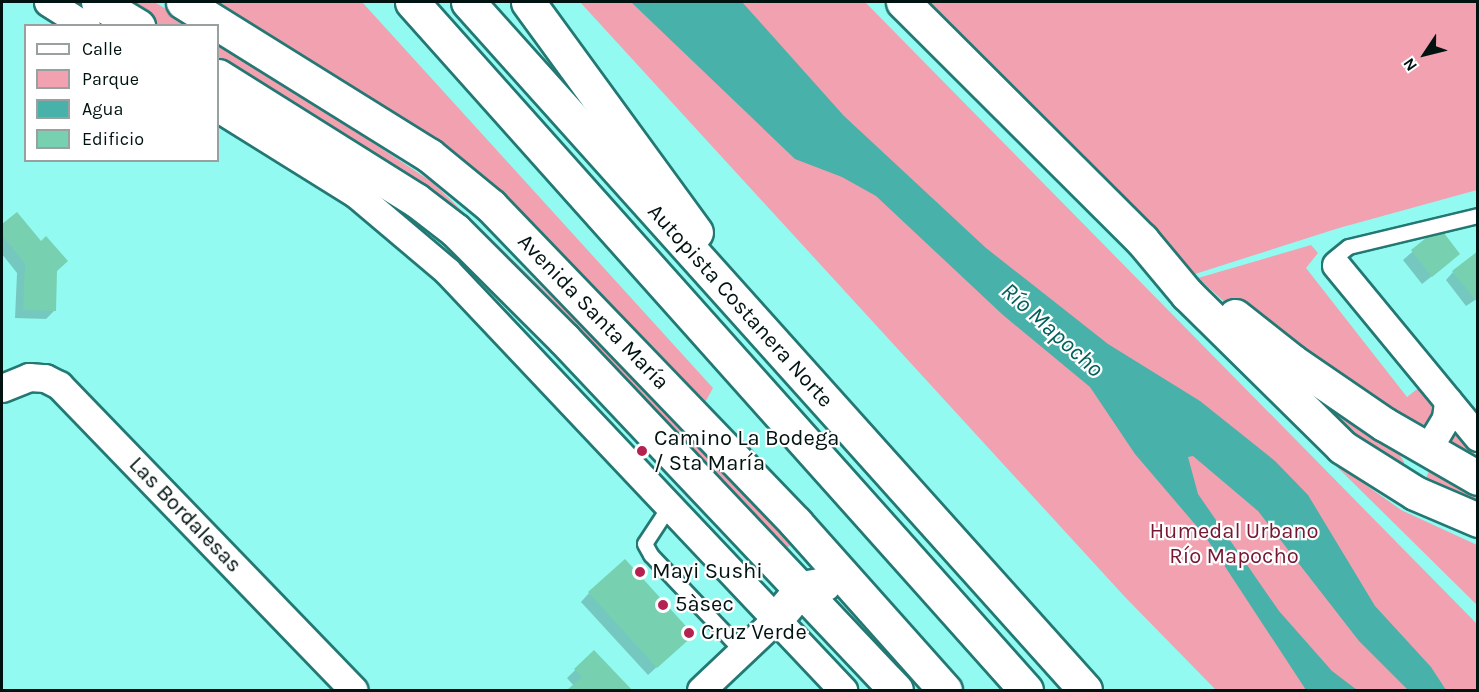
<!DOCTYPE html>
<meta charset="utf-8">
<style>
body{margin:0}
#map{position:relative;width:1479px;height:692px;overflow:hidden;background:#92faf1;font-family:Karla,sans-serif}
div>[style]{position:absolute}
[style*='--x']{left:calc(var(--x)*1px);top:calc(var(--y)*1px);width:calc(var(--w)*1px);rotate:calc(var(--a)*1deg)}
.green>*{inset:0;background:#f1a1af}
.water>*{inset:0;background:#48b1a9}
.shadow>*{inset:0;background:#0003}
.building>*{inset:0;background:#77d0b0}
.roads{filter:drop-shadow(2px 0 #247873) drop-shadow(-2px 0 #247873) drop-shadow(0 2px #247873) drop-shadow(0 -2px #247873)}
.service>*{height:14px;margin:-7px;padding:0 7px;transform-origin:7px;border-radius:7px;background:#fff}
.minor>*{height:27px;margin:-13.5px;padding:0 13.5px;transform-origin:13.5px;border-radius:13.5px;background:#fff}
.secondary>*{height:33px;margin:-16.5px;padding:0 16.5px;transform-origin:16.5px;border-radius:16.5px;background:#fff}
.motorway>*{height:33px;margin:-16.5px;padding:0 16.5px;transform-origin:16.5px;border-radius:16.5px;background:#fff}
.dots>*{width:16px;height:16px;translate:-50% -50%;box-sizing:border-box;border:3px solid #fff;border-radius:50%}
span{translate:-50% -50%;white-space:nowrap;text-align:center;line-height:1.15;-webkit-text-stroke:4.5px #fff;paint-order:stroke}
.street-label{font-size:22px;color:#001311}
.poi-label{font-size:22px;color:#001311}
.left{translate:0 -50%;text-align:left}
.park-label{font-size:22px;color:#731733}
.water-label{font-size:24px;color:#03605b;font-style:italic}
.frame{position:absolute;inset:0;border:3px solid #001311;pointer-events:none}
.legend{position:absolute;left:24px;top:24px;width:195px;height:138px;box-sizing:border-box;background:#fff;border:2px solid #99a1a0;margin:0;padding:8px 10px;list-style:none;font-size:18px;color:#001311}
.legend li{display:flex;align-items:center;gap:12px;height:30px}
.legend b{width:30px;border:2px solid #99a1a0}
.north{position:absolute;left:1395px;top:24px;width:60px;height:60px;-webkit-text-stroke:4px #fff;paint-order:stroke;rotate:235deg;font-size:16px;font-weight:700;line-height:24px;text-align:center;color:#001311}
.north::after{content:'';display:block;margin:auto;width:21px;height:27px;background:#001311;clip-path:polygon(50% 0,100% 100%,50% 72%,0 100%)}
</style>
<div id="map">
<div class="green">
<div style="clip-path:polygon(121px 2px,154px 2px,194px 25px,159px 25px)"></div>
<div style="clip-path:polygon(204px 2px,362px 2px,713px 388px,703px 406px,535px 231px)"></div>
<div style="clip-path:polygon(580px 2px,865px 2px,1477px 624px,1477px 690px,1216px 690px,1125px 597px)"></div>
<div style="clip-path:polygon(929px 2px,1477px 2px,1477px 190px,1339px 228px,1195px 274px)"></div>
<div style="clip-path:polygon(218px 40px,432px 182px,565px 310px,569px 308px,793px 543px,784px 550px,495px 248px,218px 62px)"></div>
<div style="clip-path:polygon(1311px 245px,1318px 253px,1306px 268px,1407px 397px,1421px 386px,1435px 404px,1435px 419px,1421px 440px,1229px 306px,1198px 278px)"></div>
<div style="clip-path:polygon(1292px 379px,1332px 410px,1396px 449px,1404px 462px,1402px 474px,1348px 440px)"></div>
<div style="clip-path:polygon(1449px 434px,1459px 435px,1477px 457px,1477px 471px,1438px 450px)"></div>
<div style="clip-path:polygon(1328px 458px,1401px 510px,1477px 545px,1477px 605px)"></div>
<div style="clip-path:polygon(1432px 463px,1477px 493px,1477px 503px,1425px 481px)"></div>
</div>
<div class="water">
<div style="clip-path:polygon(631px 2px,742px 2px,844px 116px,986px 248px,1108px 344px,1200px 401px,1275px 461px,1308px 495px,1375px 606px,1431px 667px,1446px 690px,1408px 690px,1359px 641px,1258px 511px,1193px 456px,1188px 457px,1198px 494px,1279px 611px,1332px 671px,1357px 690px,1306px 690px,1205px 536px,1135px 454px,1090px 387px,1003px 315px,876px 196px,842px 177px,795px 159px)"></div>
</div>
<div class="shadow">
<div style="clip-path:polygon(17px 214px,54px 311px,46px 319px,15px 318px,17px 273px,2px 254px,2px 226px)"></div>
<div style="clip-path:polygon(1427px 239px,1450px 262px,1422px 284px,1403px 260px)"></div>
<div style="clip-path:polygon(1453px 272px,1478px 298px,1466px 306px,1446px 280px)"></div>
<div style="clip-path:polygon(589px 593px,683px 643px,648px 675px,581px 602px)"></div>
<div style="clip-path:polygon(594px 652px,622px 682px,614px 690px,570px 690px,574px 686px,567px 678px)"></div>
</div>
<div class="building">
<div style="clip-path:polygon(17px 212px,41px 241px,46px 236px,68px 261px,57px 271px,56px 311px,23px 310px,25px 264px,2px 235px,2px 224px)"></div>
<div style="clip-path:polygon(1444px 233px,1460px 254px,1432px 277px,1411px 250px,1426px 238px)"></div>
<div style="clip-path:polygon(1478px 251px,1478px 303px,1452px 271px)"></div>
<div style="clip-path:polygon(625px 559px,694px 635px,657px 668px,588px 592px)"></div>
<div style="clip-path:polygon(594px 650px,632px 690px,567px 690px,582px 677px,574px 669px)"></div>
</div>
<div class="roads">
<div class="service">
<div style="--x:1336;--y:265;--w:6;--a:-108"></div>
<div style="--x:1334;--y:259;--w:19;--a:-39"></div>
<div style="--x:1349;--y:247;--w:133;--a:-13.5"></div>
<div style="--x:670;--y:506;--w:45;--a:123.3"></div>
<div style="--x:645;--y:544;--w:13;--a:61"></div>
<div style="--x:651;--y:555;--w:132;--a:46.5"></div>
</div>
<div class="minor">
<div style="--x:48;--y:2;--w:45;--a:32.3"></div>
<div style="--x:218;--y:108;--w:163;--a:31.9"></div>
<div style="--x:356;--y:194;--w:119;--a:40.2"></div>
<div style="--x:447;--y:271;--w:577;--a:46.62"></div>
<div style="--x:1336;--y:265;--w:223;--a:50.5"></div>
<div style="--x:2;--y:388;--w:29;--a:-22"></div>
<div style="--x:29;--y:377;--w:16;--a:4"></div>
<div style="--x:45;--y:378;--w:16;--a:27"></div>
<div style="--x:59;--y:385;--w:424;--a:46"></div>
<div style="--x:1427;--y:450;--w:37;--a:-59"></div>
<div style="--x:1446;--y:418;--w:17;--a:-83"></div>
<div style="--x:701;--y:690;--w:103;--a:-43.4"></div>
</div>
<div class="secondary">
<div style="--x:98;--y:2;--w:47;--a:31"></div>
<div style="--x:183;--y:2;--w:290;--a:31.9"></div>
<div style="--x:429;--y:155;--w:80;--a:39.4"></div>
<div style="--x:491;--y:206;--w:440;--a:46.1"></div>
<div style="--x:796;--y:523;--w:224;--a:48.3"></div>
<div style="--x:903;--y:2;--w:337;--a:44.9"></div>
<div style="--x:1142;--y:240;--w:70;--a:50.2"></div>
<div style="--x:1187;--y:294;--w:218;--a:44.6"></div>
<div style="--x:1342;--y:447;--w:86;--a:32.2"></div>
<div style="--x:1415;--y:493;--w:69;--a:23.2"></div>
<div style="--x:218;--y:76;--w:234;--a:32.1"></div>
<div style="--x:416;--y:200;--w:49;--a:37.6"></div>
<div style="--x:455;--y:230;--w:154;--a:45"></div>
<div style="--x:564;--y:339;--w:483;--a:46.6"></div>
<div style="--x:1235;--y:316;--w:73;--a:38.3"></div>
<div style="--x:1292;--y:361;--w:112;--a:34.4"></div>
<div style="--x:1384;--y:424;--w:108;--a:29.9"></div>
<div style="--x:776;--y:619;--w:40;--a:-50"></div>
<div style="--x:802;--y:588;--w:22;--a:-10"></div>
</div>
<div class="motorway">
<div style="--x:412;--y:2;--w:922;--a:48.25"></div>
<div style="--x:468;--y:2;--w:924;--a:48.11"></div>
<div style="--x:528;--y:2;--w:285;--a:53.9"></div>
</div>
</div>
<div class="dots">
<div style="left:642px;top:451px;background:#b32250"></div>
<div style="left:640px;top:572px;background:#b32250"></div>
<div style="left:663px;top:605px;background:#b32250"></div>
<div style="left:689px;top:633px;background:#b32250"></div>
</div>
<div class="street-label">
<span style="left:740px;top:306px;rotate:48deg">Autopista Costanera Norte</span>
<span style="left:593px;top:312px;rotate:46deg">Avenida Santa María</span>
<span style="left:185px;top:515px;rotate:46deg">Las Bordalesas</span>
</div>
<div class="poi-label">
<span class="left" style="left:654px;top:451px">Camino La Bodega<br>/ Sta María</span>
<span class="left" style="left:652px;top:572px">Mayi Sushi</span>
<span class="left" style="left:675px;top:605px">5àsec</span>
<span class="left" style="left:701px;top:633px">Cruz Verde</span>
</div>
<div class="park-label">
<span style="left:1234px;top:544px">Humedal Urbano<br>Río Mapocho</span>
</div>
<div class="water-label">
<span style="left:1052px;top:330px;rotate:42deg">Río Mapocho</span>
</div>
<div class="frame"></div>
<ul class="legend">
<li><b style="height:8px;background:#fff"></b>Calle</li>
<li><b style="height:16px;background:#f1a1af"></b>Parque</li>
<li><b style="height:16px;background:#48b1a9"></b>Agua</li>
<li><b style="height:16px;background:#77d0b0"></b>Edificio</li>
</ul>
<div class="north">N</div>
</div>
